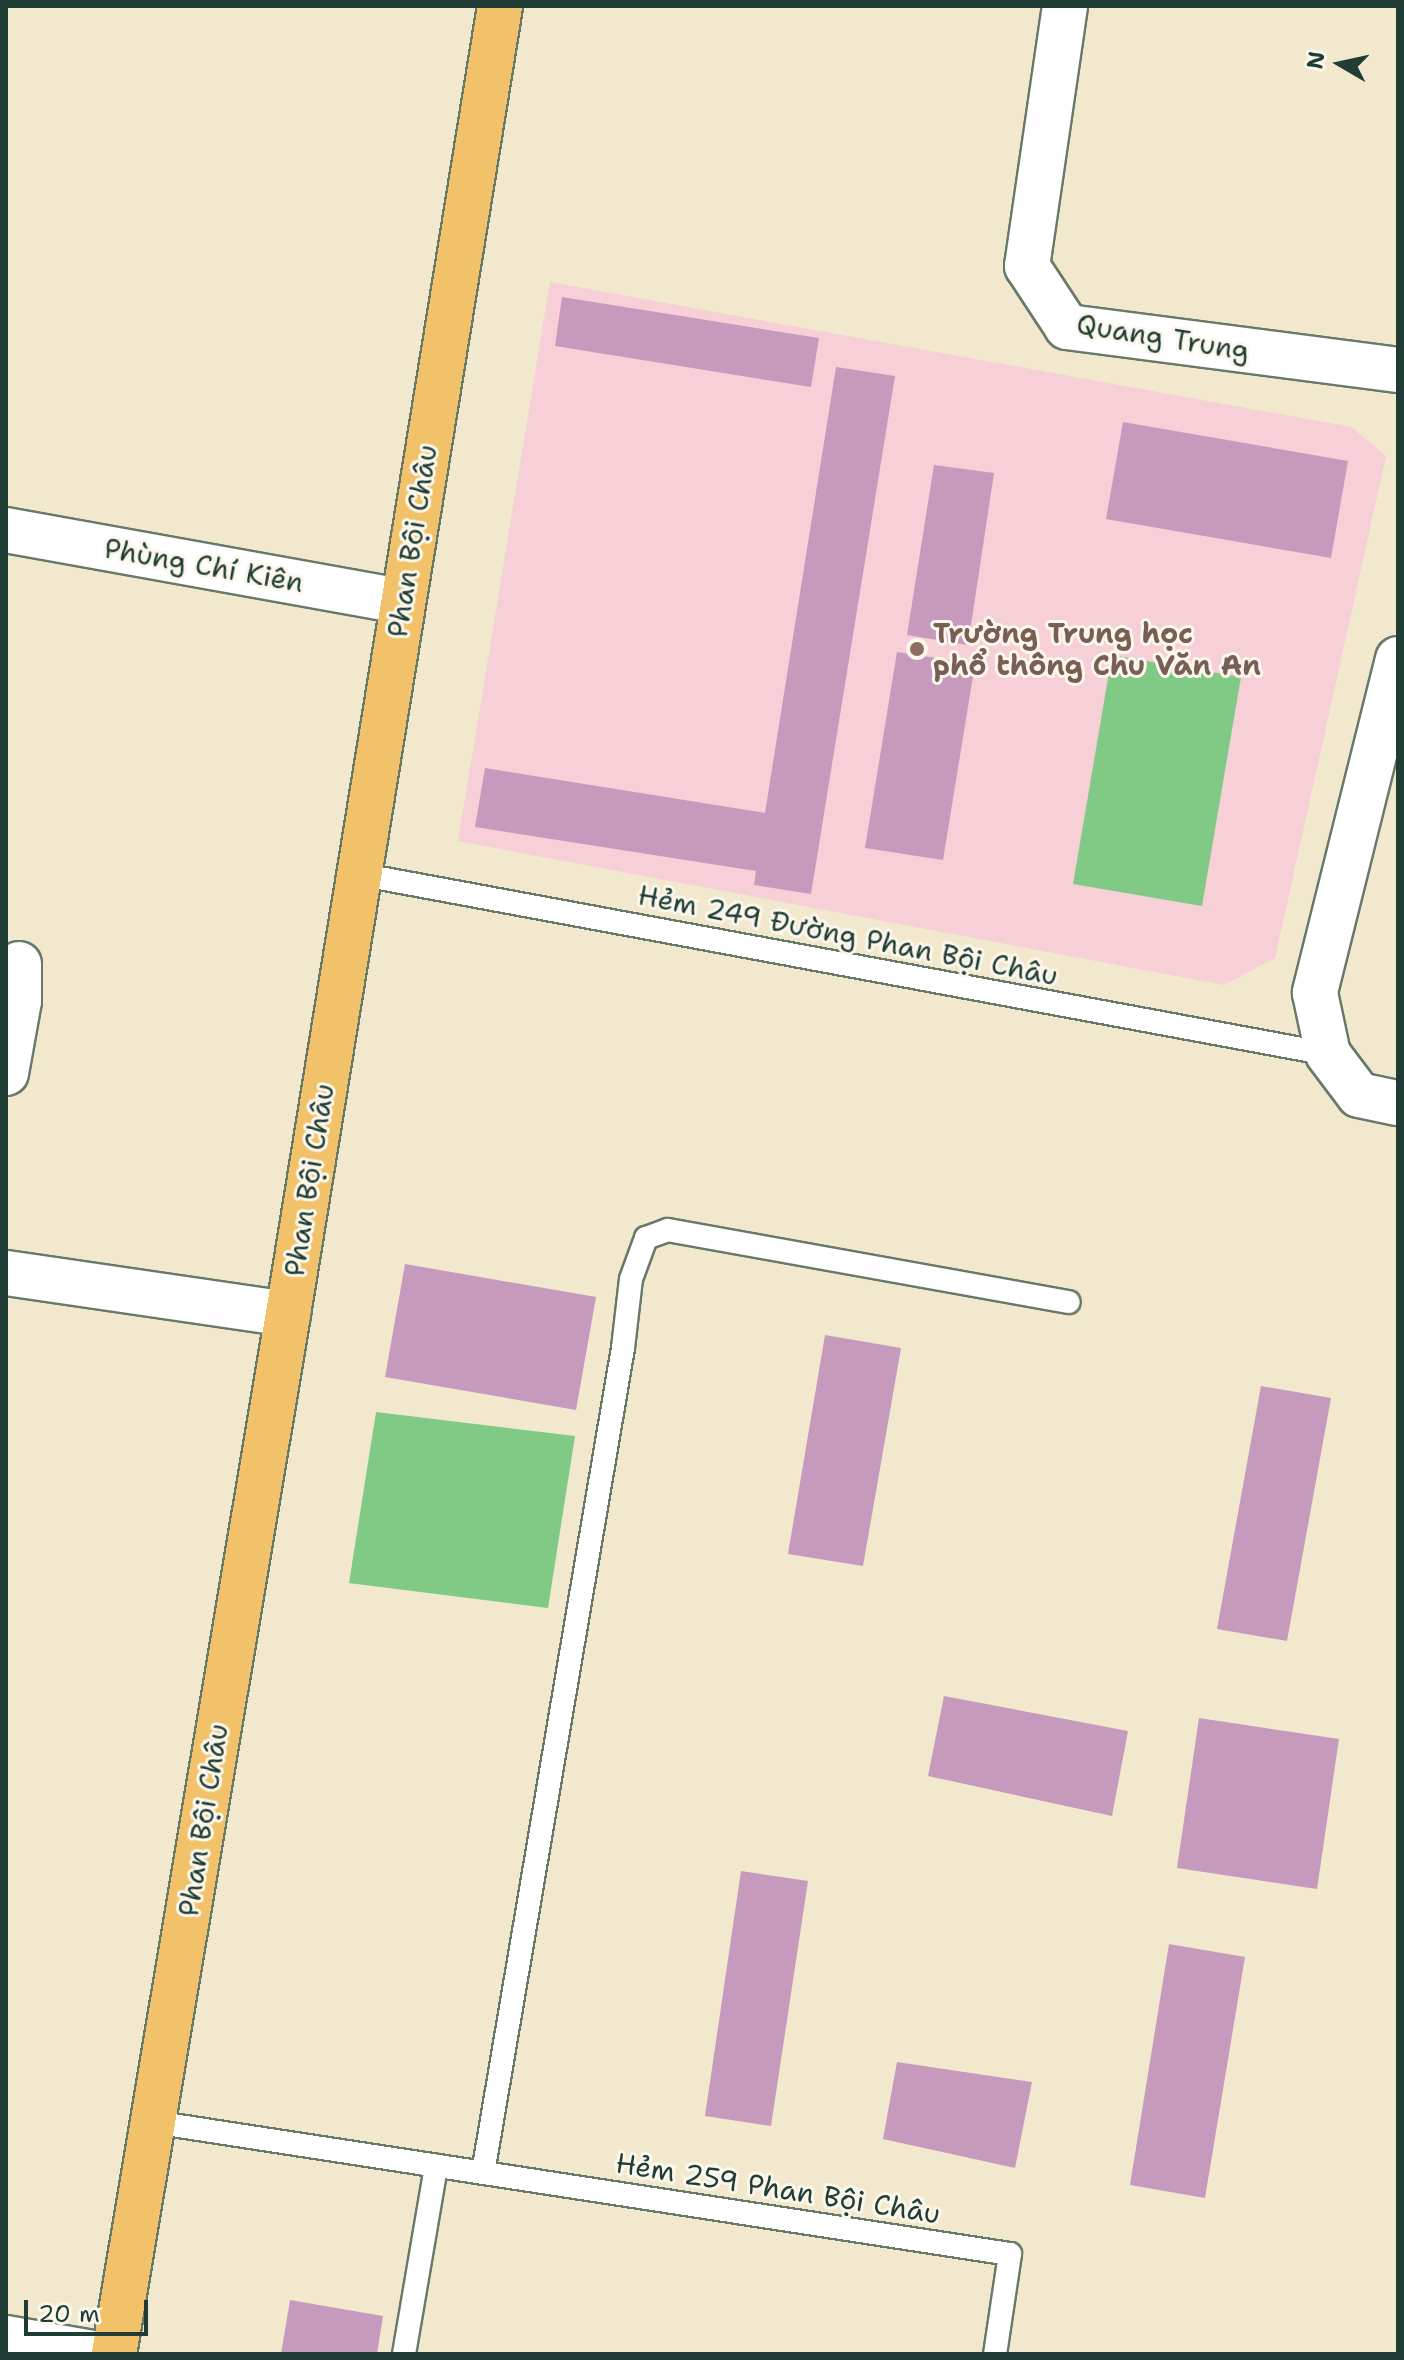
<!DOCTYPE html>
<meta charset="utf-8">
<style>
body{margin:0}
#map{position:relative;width:1404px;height:2360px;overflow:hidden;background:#f1e8cd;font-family:"Shantell Sans",sans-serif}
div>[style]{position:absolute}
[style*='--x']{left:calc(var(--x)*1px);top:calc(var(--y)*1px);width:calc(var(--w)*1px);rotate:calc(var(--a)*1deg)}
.built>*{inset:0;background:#f6cfd7}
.green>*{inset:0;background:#81ca86}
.building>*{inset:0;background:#c69abd}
.roads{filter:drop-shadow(2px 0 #68796a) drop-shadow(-2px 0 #68796a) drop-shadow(0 2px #68796a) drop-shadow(0 -2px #68796a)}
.lane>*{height:22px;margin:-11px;padding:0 11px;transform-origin:11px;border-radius:11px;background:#fff}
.street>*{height:44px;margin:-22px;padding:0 22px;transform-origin:22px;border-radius:22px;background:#fff}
.primary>*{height:44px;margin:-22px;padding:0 22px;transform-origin:22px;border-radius:22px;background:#f2c26a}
.dots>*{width:22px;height:22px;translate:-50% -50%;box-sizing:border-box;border:4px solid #fbf7ec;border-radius:50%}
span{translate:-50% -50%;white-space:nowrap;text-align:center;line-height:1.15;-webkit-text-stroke:6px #fbf7ec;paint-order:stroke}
.street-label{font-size:28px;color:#1f3d34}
.education-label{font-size:28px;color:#785e54;font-weight:700}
.left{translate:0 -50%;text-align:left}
.frame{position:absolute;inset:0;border:8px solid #1f3d34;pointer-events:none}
.north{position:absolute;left:1300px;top:24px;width:80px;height:80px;-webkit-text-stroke:6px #fbf7ec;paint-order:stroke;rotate:279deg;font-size:22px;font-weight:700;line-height:32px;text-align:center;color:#1f3d34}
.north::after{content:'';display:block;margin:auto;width:28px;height:36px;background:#1f3d34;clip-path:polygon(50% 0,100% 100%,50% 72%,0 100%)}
.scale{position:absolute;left:24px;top:2300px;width:124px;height:36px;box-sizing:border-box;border:4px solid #1f3d34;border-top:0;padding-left:10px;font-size:24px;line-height:28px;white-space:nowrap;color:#1f3d34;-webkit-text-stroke:6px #fbf7ec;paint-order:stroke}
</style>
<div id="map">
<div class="built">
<div style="clip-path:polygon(550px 282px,1351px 427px,1386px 456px,1275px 958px,1224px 985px,458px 841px)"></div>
</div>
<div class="green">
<div style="clip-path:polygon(1112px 655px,1241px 677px,1202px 906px,1073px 884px)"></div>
<div style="clip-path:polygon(376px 1412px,575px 1436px,548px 1608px,349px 1583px)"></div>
</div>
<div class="building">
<div style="clip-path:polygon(562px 297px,819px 338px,811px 387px,555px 346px)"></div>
<div style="clip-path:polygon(836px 367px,895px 376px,811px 894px,754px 885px,756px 871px,475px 827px,485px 768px,765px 813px)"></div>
<div style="clip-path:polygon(1123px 422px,1348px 461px,1331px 558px,1106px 519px)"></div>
<div style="clip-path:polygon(934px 465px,994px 473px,968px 645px,907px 635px)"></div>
<div style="clip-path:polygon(897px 652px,975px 664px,943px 860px,865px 848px)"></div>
<div style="clip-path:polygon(405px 1264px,596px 1297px,576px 1410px,385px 1377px)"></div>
<div style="clip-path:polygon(825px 1335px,901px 1348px,863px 1566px,788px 1554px)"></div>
<div style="clip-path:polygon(1261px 1386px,1331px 1398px,1287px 1641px,1217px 1629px)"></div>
<div style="clip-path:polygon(944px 1696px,1128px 1731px,1112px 1816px,928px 1776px)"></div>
<div style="clip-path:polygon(1199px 1718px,1339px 1739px,1317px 1889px,1177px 1868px)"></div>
<div style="clip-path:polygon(741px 1871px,808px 1881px,771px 2126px,705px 2116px)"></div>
<div style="clip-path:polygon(1169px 1944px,1245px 1957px,1205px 2198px,1130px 2185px)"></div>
<div style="clip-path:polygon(897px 2062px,1032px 2082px,1015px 2168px,883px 2139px)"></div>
<div style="clip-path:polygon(290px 2300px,383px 2316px,377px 2354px,281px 2354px)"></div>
</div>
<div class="roads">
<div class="lane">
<div style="--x:358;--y:874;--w:987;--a:10.51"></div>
<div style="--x:153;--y:2122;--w:867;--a:8.76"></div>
<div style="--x:1010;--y:2254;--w:101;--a:98.5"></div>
<div style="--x:483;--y:2173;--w:837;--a:-80.37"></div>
<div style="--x:623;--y:1348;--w:69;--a:-83.4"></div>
<div style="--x:631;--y:1279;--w:44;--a:-69.9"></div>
<div style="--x:646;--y:1238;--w:23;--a:-20"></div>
<div style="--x:668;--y:1230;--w:407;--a:10.2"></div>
<div style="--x:404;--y:2354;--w:191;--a:-80.3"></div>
</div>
<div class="street">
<div style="--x:1065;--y:6;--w:263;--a:98.3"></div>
<div style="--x:1027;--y:266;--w:73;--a:56.7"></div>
<div style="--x:1067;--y:327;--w:334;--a:7.4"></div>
<div style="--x:6;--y:530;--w:402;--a:10.2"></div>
<div style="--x:1398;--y:659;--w:344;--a:104"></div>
<div style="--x:1315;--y:993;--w:62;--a:78"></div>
<div style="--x:1328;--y:1054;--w:51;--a:52.9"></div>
<div style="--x:1359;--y:1095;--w:40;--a:12"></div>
<div style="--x:6;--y:1073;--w:73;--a:-79.8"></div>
<div style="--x:19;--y:1001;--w:37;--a:-90"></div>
<div style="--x:6;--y:1273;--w:285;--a:8.3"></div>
<div style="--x:6;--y:2338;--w:94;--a:9.8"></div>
</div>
<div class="primary">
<div style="--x:114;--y:2354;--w:1054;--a:-80.5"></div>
<div style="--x:288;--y:1314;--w:1325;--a:-80.79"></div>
</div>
</div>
<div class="dots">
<div style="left:917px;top:649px;background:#8d6e63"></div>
</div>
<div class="street-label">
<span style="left:1163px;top:337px;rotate:9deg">Quang Trung</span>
<span style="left:412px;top:541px;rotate:-81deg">Phan Bội Châu</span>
<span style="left:204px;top:565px;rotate:10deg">Phùng Chí Kiên</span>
<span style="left:848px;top:935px;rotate:11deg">Hẻm 249 Đường Phan Bội Châu</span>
<span style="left:309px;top:1180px;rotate:-81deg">Phan Bội Châu</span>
<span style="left:203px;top:1820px;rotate:-81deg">Phan Bội Châu</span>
<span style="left:778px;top:2188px;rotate:9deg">Hẻm 259 Phan Bội Châu</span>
</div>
<div class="education-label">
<span class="left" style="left:933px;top:649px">Trường Trung học<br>phổ thông Chu Văn An</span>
</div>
<div class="frame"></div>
<div class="north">N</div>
<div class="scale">20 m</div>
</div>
